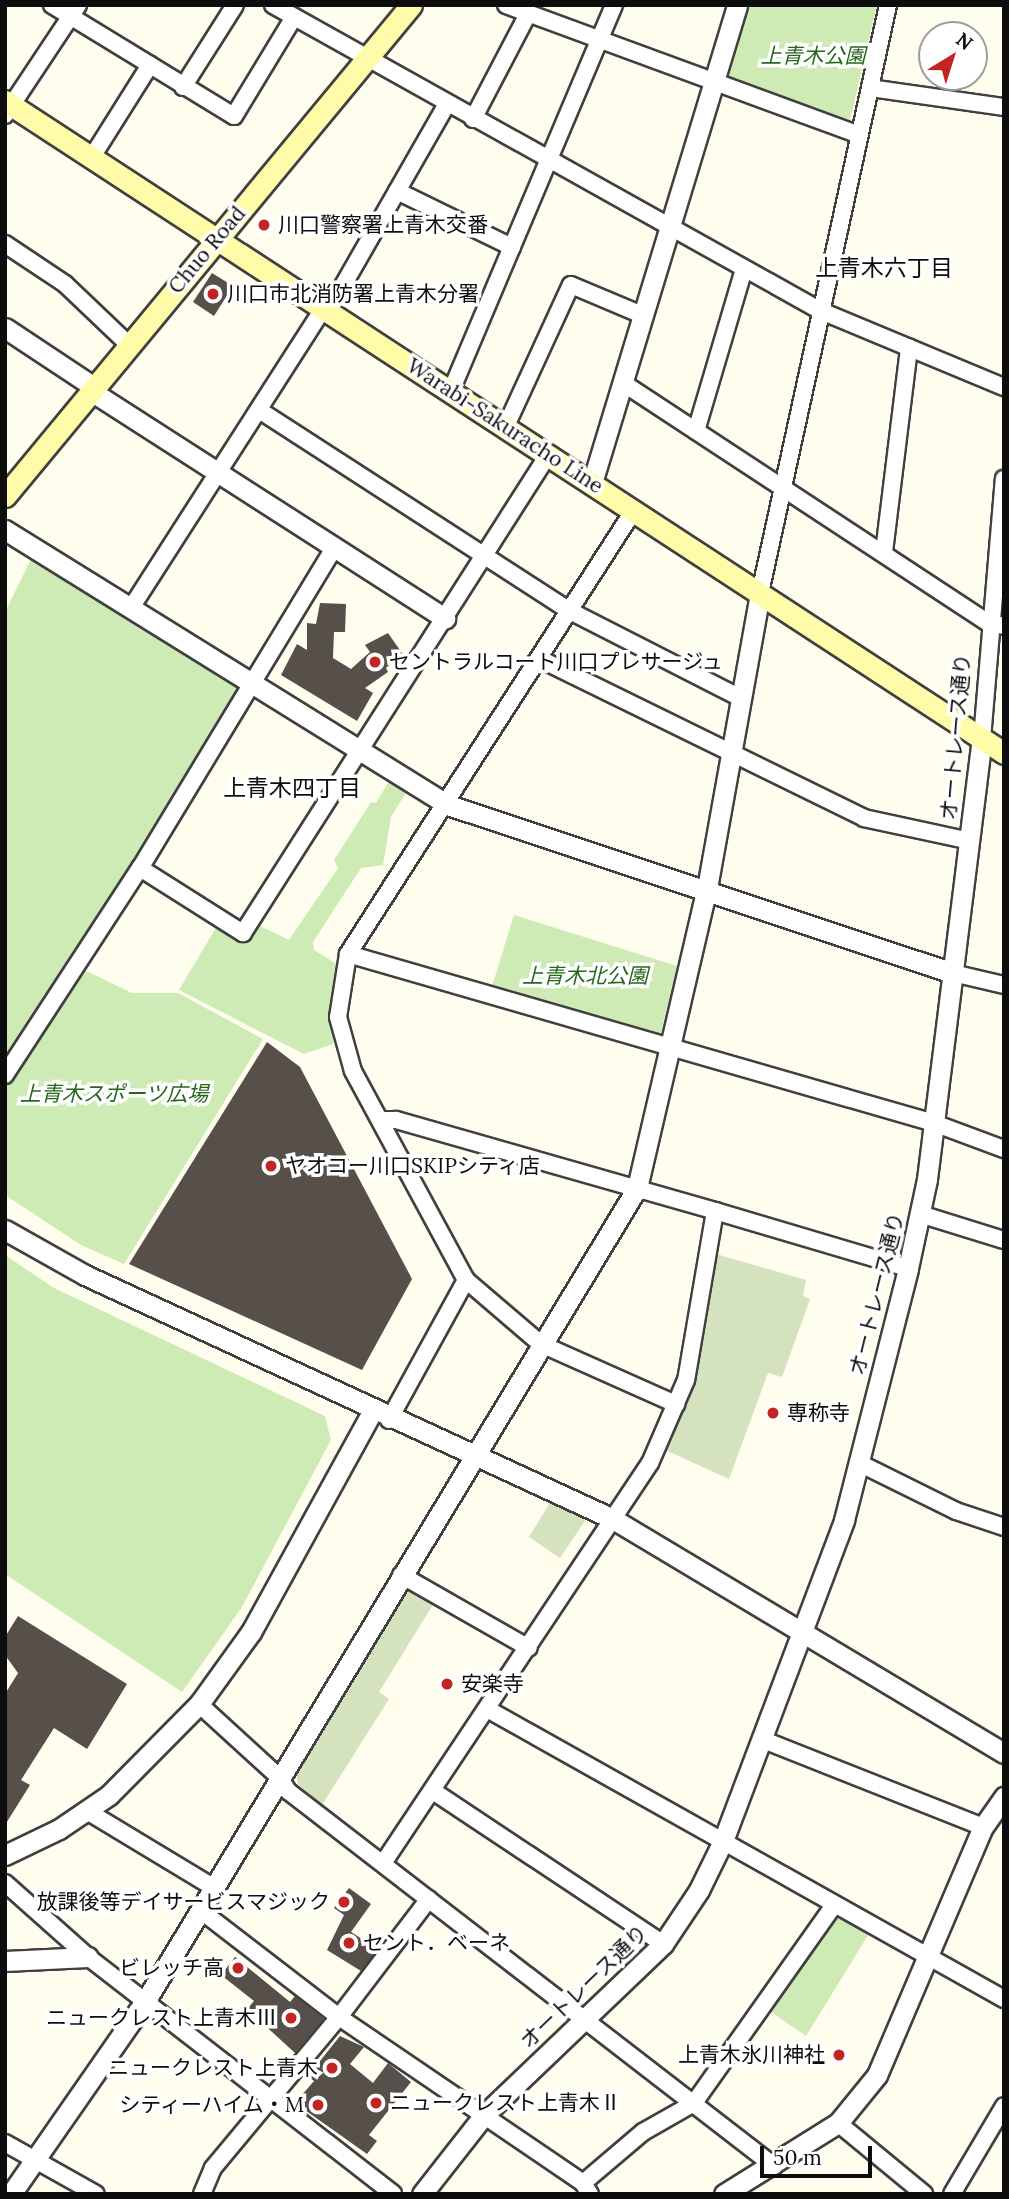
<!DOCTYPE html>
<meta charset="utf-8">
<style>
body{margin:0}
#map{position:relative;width:1009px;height:2199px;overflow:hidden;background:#fffdee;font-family:Lora,"Noto Sans JP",serif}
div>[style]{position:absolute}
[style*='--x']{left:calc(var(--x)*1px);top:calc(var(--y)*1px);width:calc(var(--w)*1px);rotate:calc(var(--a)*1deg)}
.green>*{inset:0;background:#ceebb6}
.cemetery>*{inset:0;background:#d4e2be}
.building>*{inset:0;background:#574f49}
.roads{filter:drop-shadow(2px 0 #404040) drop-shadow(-2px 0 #404040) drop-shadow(0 2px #404040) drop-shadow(0 -2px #404040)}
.minor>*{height:16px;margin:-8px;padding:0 8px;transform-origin:8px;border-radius:8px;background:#fff}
.tertiary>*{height:19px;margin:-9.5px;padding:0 9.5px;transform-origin:9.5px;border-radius:9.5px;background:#fff}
.secondary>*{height:21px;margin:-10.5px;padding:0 10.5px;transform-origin:10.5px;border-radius:10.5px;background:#fffca9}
.dots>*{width:19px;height:19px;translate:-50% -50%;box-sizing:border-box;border:4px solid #fff;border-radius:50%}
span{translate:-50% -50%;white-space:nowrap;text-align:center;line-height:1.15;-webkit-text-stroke:7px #fff;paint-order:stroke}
.park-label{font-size:21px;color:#26671c;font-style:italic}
.poi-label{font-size:21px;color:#0d0d0d}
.left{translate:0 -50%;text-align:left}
.right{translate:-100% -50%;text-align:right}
.street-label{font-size:21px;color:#0d0d0d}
.neighbourhood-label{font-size:23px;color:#0d0d0d}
.frame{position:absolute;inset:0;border:7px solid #0d0d0d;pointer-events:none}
.north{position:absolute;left:918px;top:21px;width:70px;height:70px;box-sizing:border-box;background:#fff;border:2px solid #9e9e9e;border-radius:50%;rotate:38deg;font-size:19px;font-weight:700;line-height:28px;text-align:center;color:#0d0d0d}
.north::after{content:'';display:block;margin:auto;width:24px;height:32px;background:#c22521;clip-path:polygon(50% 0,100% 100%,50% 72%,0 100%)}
.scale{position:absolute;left:760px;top:2146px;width:112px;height:32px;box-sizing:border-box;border:4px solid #0d0d0d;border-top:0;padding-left:9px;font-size:21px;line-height:24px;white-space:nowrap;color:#0d0d0d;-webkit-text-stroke:5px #fff;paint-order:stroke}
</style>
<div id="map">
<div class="green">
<div style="clip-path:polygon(747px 5px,877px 5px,850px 120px,732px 80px,727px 71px)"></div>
<div style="clip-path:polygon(32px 557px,237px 685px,241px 697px,5px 1063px,5px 612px)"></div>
<div style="clip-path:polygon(390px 780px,407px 791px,391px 817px,383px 865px,361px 868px,313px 942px,314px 950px,340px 966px,333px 980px,333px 1044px,304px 1054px,179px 990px,217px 926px,245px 943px,258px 925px,289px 940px,338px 868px,334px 860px,371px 802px,376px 803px)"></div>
<div style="clip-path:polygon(514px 915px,677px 966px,661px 1032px,655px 1036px,492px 986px)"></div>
<div style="clip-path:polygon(78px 967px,132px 993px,178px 993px,263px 1039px,124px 1264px,81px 1245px,5px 1195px,5px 1084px)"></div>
<div style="clip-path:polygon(5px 1255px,54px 1288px,325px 1416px,331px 1440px,242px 1607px,182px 1692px,5px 1574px)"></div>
<div style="clip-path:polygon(841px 1916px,870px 1932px,806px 2036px,768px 2010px,833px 1917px)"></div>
</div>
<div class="cemetery">
<div style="clip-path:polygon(716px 1254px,806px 1280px,803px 1296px,810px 1299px,782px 1377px,768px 1373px,729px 1479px,663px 1449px,693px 1383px)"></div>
<div style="clip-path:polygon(551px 1501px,587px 1518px,560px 1558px,529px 1537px)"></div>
<div style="clip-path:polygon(408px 1587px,434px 1603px,379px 1692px,389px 1699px,322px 1805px,298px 1784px,296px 1773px)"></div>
</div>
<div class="building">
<div style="clip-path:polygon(212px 273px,233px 286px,214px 316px,193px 302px)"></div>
<div style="clip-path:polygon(320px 603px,346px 604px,345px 632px,334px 632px,333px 658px,351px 669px,370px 652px,365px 645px,388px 633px,402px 653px,386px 668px,388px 672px,365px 688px,373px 693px,357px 721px,281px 675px,297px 644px,307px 650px,307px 623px,316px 624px)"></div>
<div style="clip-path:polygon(267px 1042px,300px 1067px,412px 1279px,362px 1370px,129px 1264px)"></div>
<div style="clip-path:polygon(18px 1616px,127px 1684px,87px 1749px,54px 1728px,21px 1780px,30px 1785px,5px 1825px,5px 1694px,18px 1673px,5px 1655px,5px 1637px)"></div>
<div style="clip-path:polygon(349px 1888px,371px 1904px,351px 1932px,378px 1949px,361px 1971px,327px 1950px,344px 1915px,334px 1908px)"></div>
<div style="clip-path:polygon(235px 1957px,290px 2002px,295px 1996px,324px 2019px,295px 2053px,247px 2009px,254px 2001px,221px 1975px)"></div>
<div style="clip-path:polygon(340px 2036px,364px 2047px,350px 2064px,373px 2083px,388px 2063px,411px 2082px,369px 2135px,377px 2141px,367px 2154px,295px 2103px,314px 2081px,308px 2076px)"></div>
</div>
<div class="roads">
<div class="minor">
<div style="--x:52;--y:5;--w:213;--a:31.4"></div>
<div style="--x:234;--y:116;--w:116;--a:-58.8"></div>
<div style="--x:273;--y:5;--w:628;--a:29.18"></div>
<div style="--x:821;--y:311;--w:198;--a:22.6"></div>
<div style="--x:506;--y:5;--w:376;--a:20.2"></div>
<div style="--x:183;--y:87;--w:97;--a:-57.6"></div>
<div style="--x:870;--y:88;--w:135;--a:8.1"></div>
<div style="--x:5;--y:115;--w:132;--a:-56.4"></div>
<div style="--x:473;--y:119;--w:119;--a:-62.4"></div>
<div style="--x:92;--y:157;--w:109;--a:-57.8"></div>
<div style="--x:397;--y:191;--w:128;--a:26"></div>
<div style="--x:5;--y:244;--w:72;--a:33.7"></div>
<div style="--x:65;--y:284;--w:87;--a:43.6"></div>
<div style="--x:329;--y:310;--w:237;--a:-60.2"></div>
<div style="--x:623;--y:383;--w:438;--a:33.3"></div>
<div style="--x:989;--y:623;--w:15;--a:11"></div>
<div style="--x:451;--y:391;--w:419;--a:-67.1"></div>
<div style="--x:259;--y:410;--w:370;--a:32.9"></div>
<div style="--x:570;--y:611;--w:192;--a:27"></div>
<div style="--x:506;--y:426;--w:155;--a:-65.3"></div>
<div style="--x:571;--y:285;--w:77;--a:22.9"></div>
<div style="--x:696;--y:431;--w:169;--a:-73.5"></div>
<div style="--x:634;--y:510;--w:528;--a:122.79"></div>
<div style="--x:348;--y:954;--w:64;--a:99"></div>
<div style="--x:338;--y:1017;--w:56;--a:74.5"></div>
<div style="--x:353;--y:1071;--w:238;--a:61.6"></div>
<div style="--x:466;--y:1280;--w:99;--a:40.5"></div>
<div style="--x:541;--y:1344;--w:148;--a:24"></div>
<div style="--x:334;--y:548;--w:374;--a:121.2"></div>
<div style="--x:140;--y:868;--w:122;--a:32.3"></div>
<div style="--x:243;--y:933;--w:567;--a:-57.46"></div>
<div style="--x:884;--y:552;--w:206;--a:-83"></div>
<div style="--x:760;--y:593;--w:602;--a:-77.72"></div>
<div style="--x:131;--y:608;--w:358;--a:-57.3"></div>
<div style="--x:540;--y:659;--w:361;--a:26.1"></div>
<div style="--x:864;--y:818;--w:108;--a:12.2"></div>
<div style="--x:982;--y:739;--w:261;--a:-85.2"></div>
<div style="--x:348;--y:954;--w:610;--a:16.09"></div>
<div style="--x:934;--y:1123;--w:75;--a:20.4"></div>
<div style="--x:953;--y:973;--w:52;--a:13.2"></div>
<div style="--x:5;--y:1075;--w:247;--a:-56.9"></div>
<div style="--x:380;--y:1120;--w:16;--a:0"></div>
<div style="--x:396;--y:1120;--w:332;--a:15.9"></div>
<div style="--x:715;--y:1211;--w:171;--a:99.7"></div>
<div style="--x:686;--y:1380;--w:90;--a:113.4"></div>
<div style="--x:650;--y:1463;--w:481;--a:123.7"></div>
<div style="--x:715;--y:1211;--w:201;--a:16.5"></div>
<div style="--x:920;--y:1214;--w:88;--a:17.2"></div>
<div style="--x:389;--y:1420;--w:160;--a:-61.2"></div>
<div style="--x:859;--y:1463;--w:108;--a:26.3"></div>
<div style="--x:956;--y:1511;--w:51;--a:18.4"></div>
<div style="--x:401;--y:1575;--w:147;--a:29.7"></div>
<div style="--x:199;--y:1704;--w:108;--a:42.4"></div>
<div style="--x:279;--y:1777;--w:17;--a:57"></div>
<div style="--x:288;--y:1791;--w:614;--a:37.65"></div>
<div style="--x:489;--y:1710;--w:591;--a:29.3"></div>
<div style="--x:761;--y:1739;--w:239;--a:21.6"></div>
<div style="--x:433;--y:1791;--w:276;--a:33.6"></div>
<div style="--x:87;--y:1811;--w:147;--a:31.1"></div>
<div style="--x:5;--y:1883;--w:111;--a:41.7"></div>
<div style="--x:88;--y:1957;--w:386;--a:37.8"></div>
<div style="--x:200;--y:1910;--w:175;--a:37.6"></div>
<div style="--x:339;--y:2017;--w:295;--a:34.2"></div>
<div style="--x:583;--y:2183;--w:13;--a:58"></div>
<div style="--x:838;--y:2123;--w:112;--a:39.5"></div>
<div style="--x:5;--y:2143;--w:104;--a:29.3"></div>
<div style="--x:583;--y:2183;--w:79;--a:-40.4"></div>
<div style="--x:643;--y:2132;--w:59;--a:-29.6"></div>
<div style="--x:694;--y:2103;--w:242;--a:-54.7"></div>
<div style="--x:202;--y:2194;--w:28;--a:-67"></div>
<div style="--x:213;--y:2168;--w:197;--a:-50.2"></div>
<div style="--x:339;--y:2017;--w:148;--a:-52.7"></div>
<div style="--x:952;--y:2194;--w:102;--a:-59.4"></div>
</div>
<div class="tertiary">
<div style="--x:5;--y:328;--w:107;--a:33.5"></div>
<div style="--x:91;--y:391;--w:421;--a:32.7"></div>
<div style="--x:592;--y:483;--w:500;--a:-73.1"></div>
<div style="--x:5;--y:530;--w:521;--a:31.83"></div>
<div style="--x:448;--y:805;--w:532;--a:18.4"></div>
<div style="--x:5;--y:1230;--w:92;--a:29.4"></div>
<div style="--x:85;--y:1275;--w:582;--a:24.8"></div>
<div style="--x:613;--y:1519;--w:456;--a:30.9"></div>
<div style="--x:5;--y:1855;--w:60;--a:-25.7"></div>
<div style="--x:59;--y:1829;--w:60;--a:-34.2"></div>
<div style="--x:109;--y:1795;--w:128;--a:-45.3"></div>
<div style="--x:199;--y:1704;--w:89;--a:-54.2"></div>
<div style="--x:251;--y:1632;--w:251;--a:-61.2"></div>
<div style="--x:5;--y:1961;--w:83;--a:-2.8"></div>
<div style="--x:11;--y:2194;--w:236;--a:-55.2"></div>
<div style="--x:146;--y:2000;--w:949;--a:-58.84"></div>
<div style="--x:637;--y:1188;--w:308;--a:-76.9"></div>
<div style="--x:707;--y:888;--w:300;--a:-79.8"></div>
<div style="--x:422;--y:2194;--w:100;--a:-51.9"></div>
<div style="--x:484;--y:2115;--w:248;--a:-43.7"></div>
<div style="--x:663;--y:1944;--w:65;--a:-56.3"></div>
<div style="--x:699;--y:1890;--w:55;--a:-63.9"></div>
<div style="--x:723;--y:1841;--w:343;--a:-69.3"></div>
<div style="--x:844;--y:1520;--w:260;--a:-75.7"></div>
<div style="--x:908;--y:1268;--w:91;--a:-77.9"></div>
<div style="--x:927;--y:1179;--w:443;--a:-82.9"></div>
<div style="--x:724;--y:2194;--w:134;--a:-31.9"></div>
<div style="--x:838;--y:2123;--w:62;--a:-50.9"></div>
<div style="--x:877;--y:2075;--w:270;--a:-66.9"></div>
<div style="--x:983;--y:1827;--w:37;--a:-55"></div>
</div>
<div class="secondary">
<div style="--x:5;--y:101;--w:1193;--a:33.13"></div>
<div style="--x:5;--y:496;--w:637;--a:-50.41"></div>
</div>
</div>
<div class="dots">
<div style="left:264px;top:225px;background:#c22521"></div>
<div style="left:213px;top:294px;background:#c22521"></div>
<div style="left:375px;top:662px;background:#c22521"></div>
<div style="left:271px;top:1166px;background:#c22521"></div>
<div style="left:773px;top:1413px;background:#c22521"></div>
<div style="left:447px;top:1684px;background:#c22521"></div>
<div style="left:344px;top:1902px;background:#c22521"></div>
<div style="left:349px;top:1943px;background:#c22521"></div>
<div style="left:238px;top:1968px;background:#c22521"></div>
<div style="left:291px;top:2018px;background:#c22521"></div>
<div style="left:839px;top:2055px;background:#c22521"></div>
<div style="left:332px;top:2068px;background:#c22521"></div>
<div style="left:376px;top:2103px;background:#c22521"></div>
<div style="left:318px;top:2105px;background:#c22521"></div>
</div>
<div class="park-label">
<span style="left:813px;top:56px">上青木公園</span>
<span style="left:585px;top:976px">上青木北公園</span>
<span style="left:114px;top:1094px">上青木スポーツ広場</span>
</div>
<div class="poi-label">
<span class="left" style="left:278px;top:225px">川口警察署上青木交番</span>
<span class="left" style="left:227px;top:294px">川口市北消防署上青木分署</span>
<span class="left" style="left:389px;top:662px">セントラルコート川口プレサージュ</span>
<span class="left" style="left:285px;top:1166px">ヤオコー川口SKIPシティ店</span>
<span class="left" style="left:787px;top:1413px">専称寺</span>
<span class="left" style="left:461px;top:1684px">安楽寺</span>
<span class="right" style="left:330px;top:1902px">放課後等デイサービスマジック</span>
<span class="left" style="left:363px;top:1943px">セント．ベーネ</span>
<span class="right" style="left:224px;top:1968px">ビレッチ高</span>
<span class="right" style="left:277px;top:2018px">ニュークレスト上青木Ⅲ</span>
<span class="right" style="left:825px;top:2055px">上青木氷川神社</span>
<span class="right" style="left:318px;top:2068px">ニュークレスト上青木</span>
<span class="left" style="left:390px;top:2103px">ニュークレスト上青木Ⅱ</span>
<span class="right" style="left:304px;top:2105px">シティーハイム・M</span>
</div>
<div class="street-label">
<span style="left:207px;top:250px;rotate:-50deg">Chuo Road</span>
<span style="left:505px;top:426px;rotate:33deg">Warabi-Sakuracho Line</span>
<span style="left:956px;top:737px;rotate:-85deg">オートレース通り</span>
<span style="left:877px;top:1294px;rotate:-76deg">オートレース通り</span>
<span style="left:584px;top:1987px;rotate:-44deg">オートレース通り</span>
</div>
<div class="neighbourhood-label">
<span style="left:884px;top:268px">上青木六丁目</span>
<span style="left:292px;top:788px">上青木四丁目</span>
</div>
<div class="frame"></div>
<div class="north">N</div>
<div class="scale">50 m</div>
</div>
